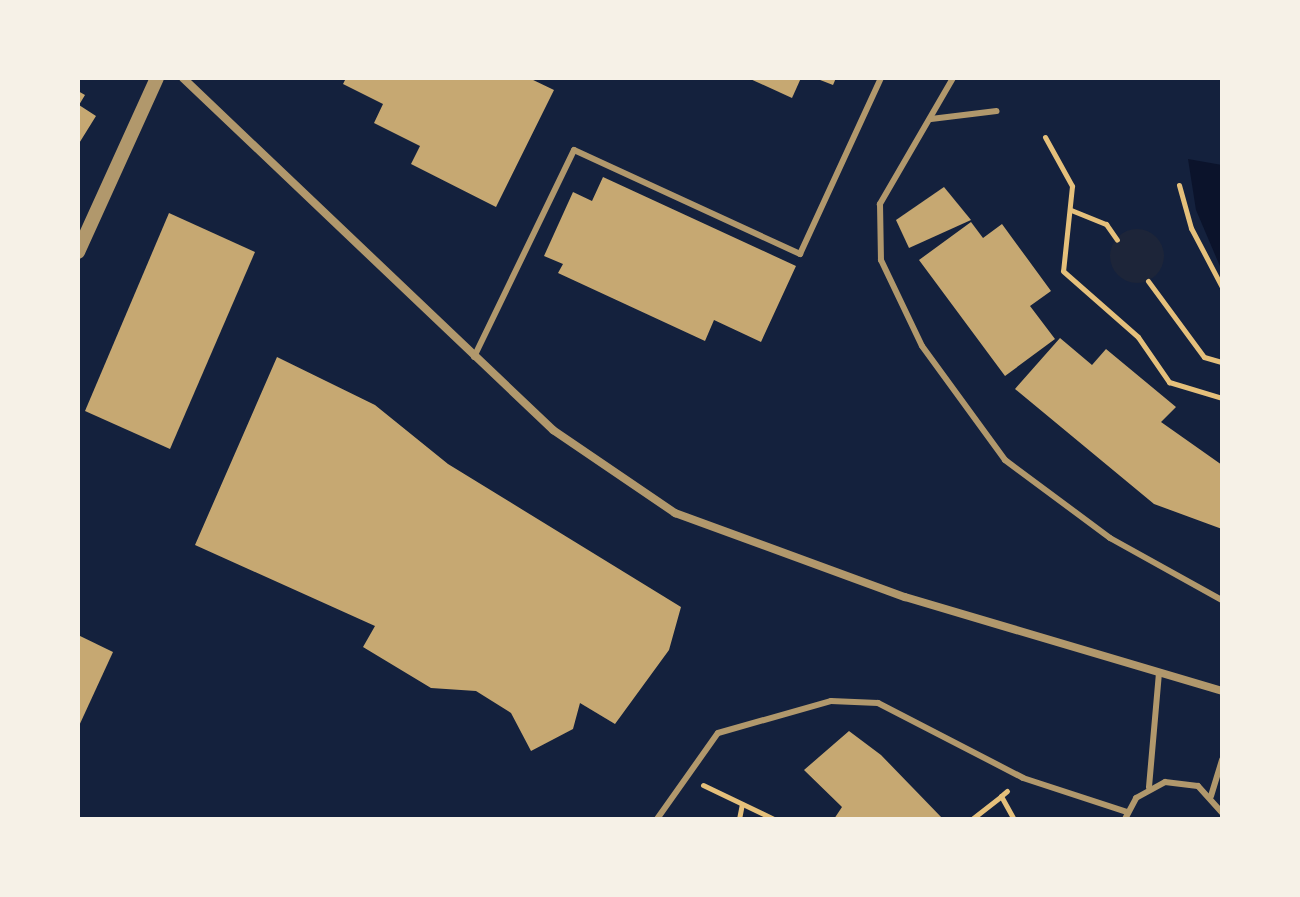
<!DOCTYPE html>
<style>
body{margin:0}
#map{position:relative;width:1300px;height:897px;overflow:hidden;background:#14213d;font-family:"Noto Serif",serif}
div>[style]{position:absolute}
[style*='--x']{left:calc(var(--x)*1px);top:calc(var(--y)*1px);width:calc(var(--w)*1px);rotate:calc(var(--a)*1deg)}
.green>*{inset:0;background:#1d2539}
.round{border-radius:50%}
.water>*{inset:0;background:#0b132b}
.building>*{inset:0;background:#c6a872}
.path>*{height:5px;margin:-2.5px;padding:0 2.5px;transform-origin:2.5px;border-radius:2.5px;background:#e5c07b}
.service>*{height:6px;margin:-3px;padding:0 3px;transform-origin:3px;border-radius:3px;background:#b1986c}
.minor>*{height:8px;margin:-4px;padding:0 4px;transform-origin:4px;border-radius:4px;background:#b1986c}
.tertiary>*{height:14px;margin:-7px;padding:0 7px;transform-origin:7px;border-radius:7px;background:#b1986c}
span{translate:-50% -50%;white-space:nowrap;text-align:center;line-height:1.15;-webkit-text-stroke:8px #f6f1e7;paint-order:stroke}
.frame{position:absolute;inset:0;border:80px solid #f6f1e7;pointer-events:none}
</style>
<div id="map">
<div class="green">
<div class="round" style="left:1110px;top:229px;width:54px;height:54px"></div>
</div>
<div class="water">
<div style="clip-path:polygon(1188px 159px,1222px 165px,1222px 271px,1196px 210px)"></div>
</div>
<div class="building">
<div style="clip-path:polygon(346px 78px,529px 78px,554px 90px,496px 207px,411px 164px,420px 146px,374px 123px,383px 104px,343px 84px)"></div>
<div style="clip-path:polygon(748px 78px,801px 78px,792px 98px)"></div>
<div style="clip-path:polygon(815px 78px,836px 78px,833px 85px)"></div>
<div style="clip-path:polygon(78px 91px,85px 95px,79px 105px,96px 116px,78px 145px)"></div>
<div style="clip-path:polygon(603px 177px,796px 266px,761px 342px,714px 320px,705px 341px,558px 273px,563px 264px,544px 256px,573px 192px,592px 201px)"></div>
<div style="clip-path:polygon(944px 187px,971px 220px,909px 248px,896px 220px)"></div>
<div style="clip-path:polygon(169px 213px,255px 252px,170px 449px,85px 411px)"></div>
<div style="clip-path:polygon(971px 222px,983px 238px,1002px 224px,1051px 291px,1030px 306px,1055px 339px,1005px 376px,919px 260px)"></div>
<div style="clip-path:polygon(1060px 338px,1092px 365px,1106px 349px,1176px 407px,1161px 422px,1222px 465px,1222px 529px,1154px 504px,1015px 389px)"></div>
<div style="clip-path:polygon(277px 357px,375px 405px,448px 464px,681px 607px,669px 650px,615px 724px,580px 703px,573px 729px,531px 751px,511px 713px,476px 691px,431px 688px,363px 647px,375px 626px,195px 545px)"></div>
<div style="clip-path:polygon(78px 635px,113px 652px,78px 728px)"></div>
<div style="clip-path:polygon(849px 731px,881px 755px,943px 819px,834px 819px,842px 807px,804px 770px)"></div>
</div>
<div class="path">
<div style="--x:1045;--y:137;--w:56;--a:61.1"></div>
<div style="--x:1072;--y:186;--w:85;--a:96"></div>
<div style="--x:1063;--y:271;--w:100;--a:41.3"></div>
<div style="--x:1138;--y:337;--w:55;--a:55.4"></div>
<div style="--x:1169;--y:382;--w:55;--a:16.8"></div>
<div style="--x:1179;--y:185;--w:45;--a:74.4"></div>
<div style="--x:1191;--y:228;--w:67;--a:62.3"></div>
<div style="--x:1071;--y:210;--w:38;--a:22"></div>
<div style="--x:1106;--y:224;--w:19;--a:55"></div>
<div style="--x:1148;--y:281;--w:94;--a:53.6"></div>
<div style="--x:1204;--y:357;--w:19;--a:16"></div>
<div style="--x:703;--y:785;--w:79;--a:25.6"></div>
<div style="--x:1007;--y:791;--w:8;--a:140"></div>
<div style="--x:1001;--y:796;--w:26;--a:61"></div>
<div style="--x:739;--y:819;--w:15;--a:-79"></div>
<div style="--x:972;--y:819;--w:37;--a:-38"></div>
</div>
<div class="service">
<div style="--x:953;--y:78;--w:146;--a:120.1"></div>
<div style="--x:880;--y:204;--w:56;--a:89"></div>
<div style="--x:881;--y:260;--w:95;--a:64.5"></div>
<div style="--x:922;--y:346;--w:141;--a:53.9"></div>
<div style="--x:1005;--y:460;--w:131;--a:36.6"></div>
<div style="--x:1110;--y:538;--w:128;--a:29"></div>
<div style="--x:931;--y:119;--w:66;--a:-6.9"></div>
<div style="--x:474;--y:357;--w:230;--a:-64.2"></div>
<div style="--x:574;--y:150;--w:249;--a:24.7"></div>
<div style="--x:800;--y:254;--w:194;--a:-65.3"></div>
<div style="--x:1149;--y:787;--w:115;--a:-85"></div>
<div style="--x:1211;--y:796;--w:38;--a:-73"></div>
<div style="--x:657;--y:819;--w:105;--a:-54.7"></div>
<div style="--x:718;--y:733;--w:117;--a:-15.8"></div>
<div style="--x:831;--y:701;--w:47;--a:2.4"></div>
<div style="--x:878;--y:703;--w:163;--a:27.3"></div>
<div style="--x:1023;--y:778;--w:109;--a:18.1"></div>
<div style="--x:1125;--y:819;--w:24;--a:-62"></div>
<div style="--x:1136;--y:798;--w:33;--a:-29"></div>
<div style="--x:1165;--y:782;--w:33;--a:7"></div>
<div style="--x:1198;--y:786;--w:36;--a:48"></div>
</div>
<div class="minor">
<div style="--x:183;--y:78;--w:511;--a:43.57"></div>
<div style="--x:553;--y:430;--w:148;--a:34.2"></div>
<div style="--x:675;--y:513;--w:245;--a:20.1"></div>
<div style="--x:905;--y:597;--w:331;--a:16.5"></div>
</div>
<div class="tertiary">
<div style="--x:78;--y:252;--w:191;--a:-65.6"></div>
</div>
<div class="frame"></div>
</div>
